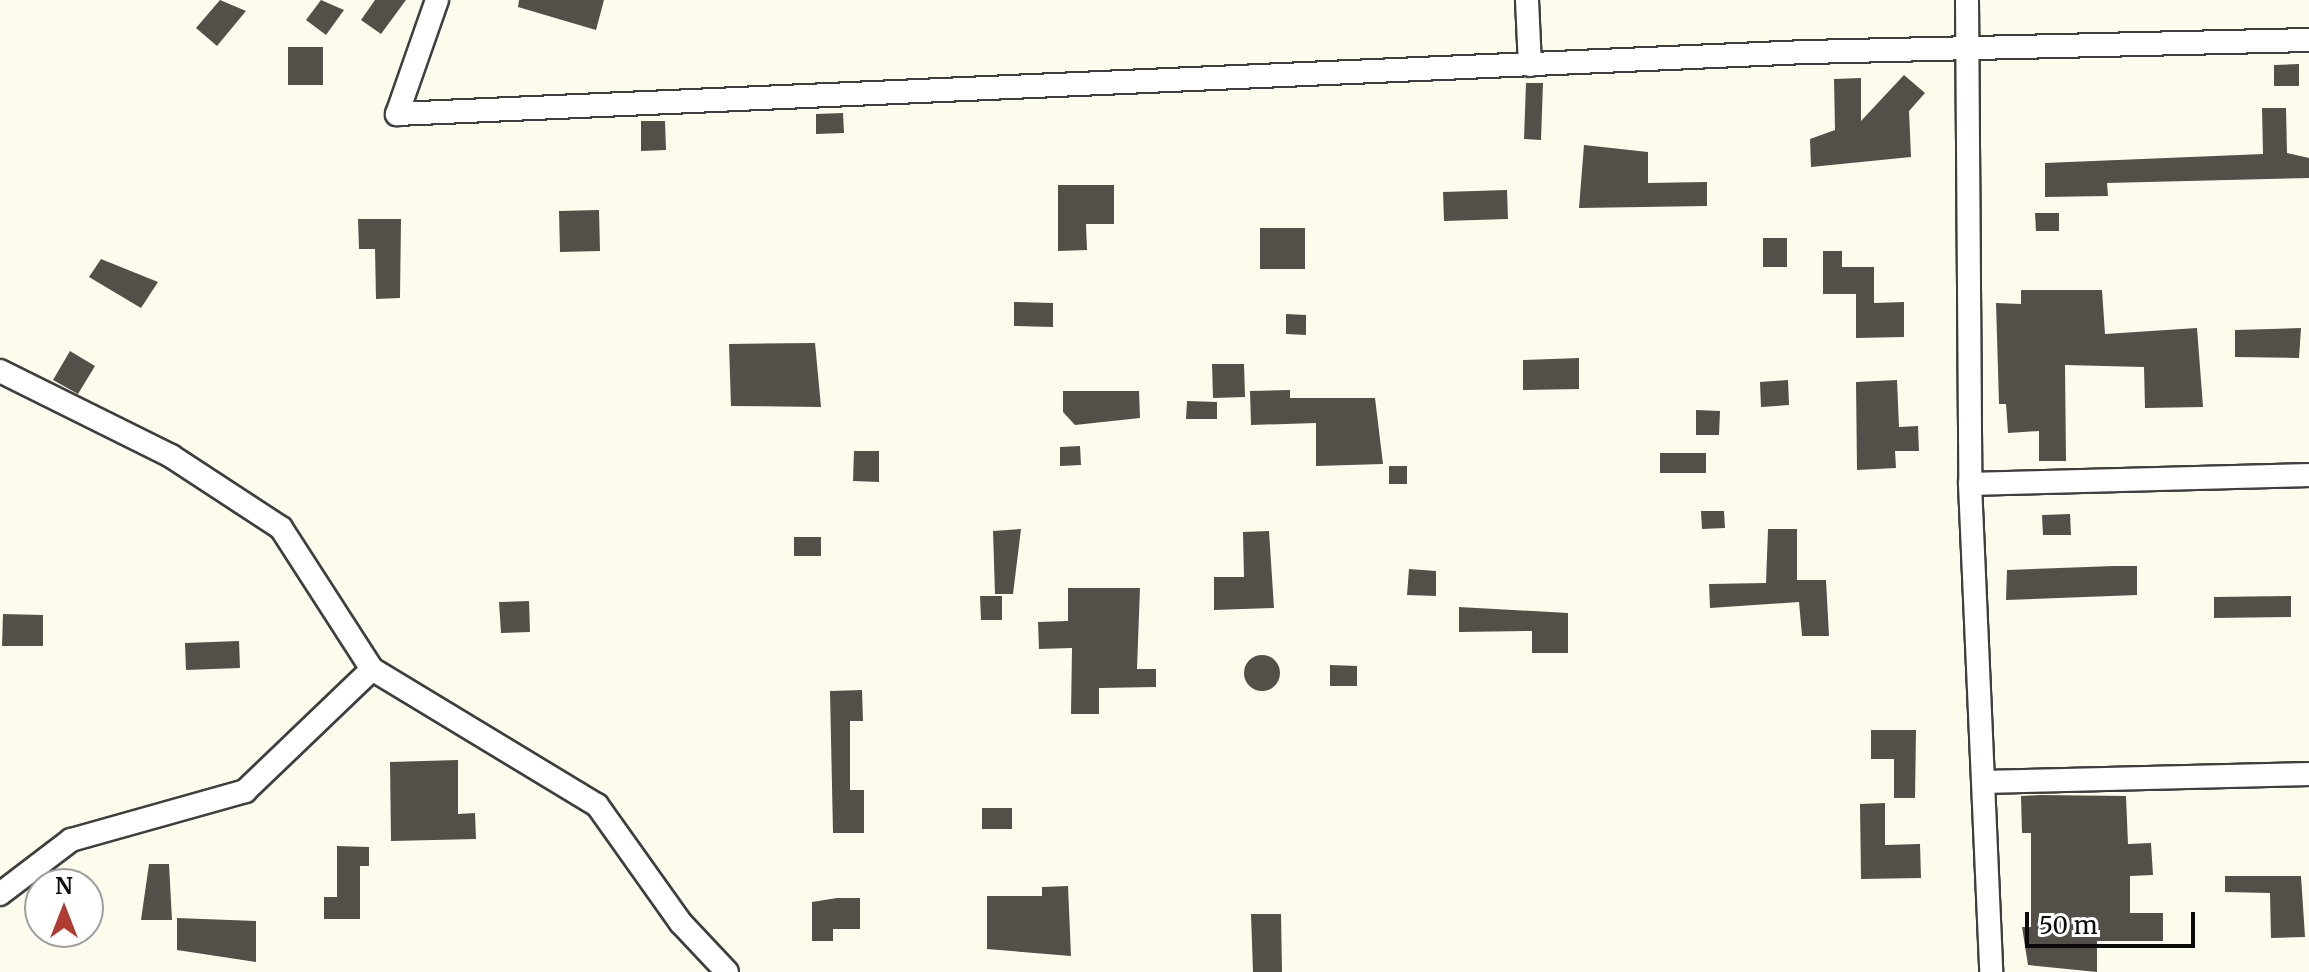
<!DOCTYPE html>
<style>
body{margin:0}
#map{position:relative;width:2309px;height:972px;overflow:hidden;background:#fdfcec;font-family:Merriweather,serif}
div>[style]{position:absolute}
[style*='--x']{left:calc(var(--x)*1px);top:calc(var(--y)*1px);width:calc(var(--w)*1px);rotate:calc(var(--a)*1deg)}
.building>*{inset:0;background:#544f49}
.round{border-radius:50%}
.roads{filter:drop-shadow(2px 0 #3f3f3f) drop-shadow(-2px 0 #3f3f3f) drop-shadow(0 2px #3f3f3f) drop-shadow(0 -2px #3f3f3f)}
.street>*{height:22px;margin:-11px;padding:0 11px;transform-origin:11px;border-radius:11px;background:#fff}
span{translate:-50% -50%;white-space:nowrap;text-align:center;line-height:1.15;-webkit-text-stroke:8px #fff;paint-order:stroke}
.north{position:absolute;left:24px;top:868px;width:80px;height:80px;box-sizing:border-box;background:#fff;border:2px solid #9e9e9e;border-radius:50%;rotate:0deg;font-size:22px;font-weight:700;line-height:32px;text-align:center;color:#0c0c0c}
.north::after{content:'';display:block;margin:auto;width:28px;height:36px;background:#b03b30;clip-path:polygon(50% 0,100% 100%,50% 72%,0 100%)}
.scale{position:absolute;left:2025px;top:912px;width:170px;height:36px;box-sizing:border-box;border:4px solid #0c0c0c;border-top:0;padding-left:10px;font-size:24px;line-height:28px;white-space:nowrap;color:#0c0c0c;-webkit-text-stroke:6px #fff;paint-order:stroke}
</style>
<div id="map">
<div class="building">
<div style="clip-path:polygon(220px 0,246px 11px,217px 46px,196px 28px)"></div>
<div style="clip-path:polygon(321px 0,344px 10px,326px 35px,306px 20px)"></div>
<div style="clip-path:polygon(375px 0,406px 0,381px 34px,361px 20px)"></div>
<div style="clip-path:polygon(519px 0,604px 0,596px 30px,518px 7px)"></div>
<div style="clip-path:polygon(288px 47px,323px 47px,323px 85px,288px 85px)"></div>
<div style="clip-path:polygon(2299px 64px,2299px 86px,2274px 86px,2274px 65px)"></div>
<div style="clip-path:polygon(1904px 75px,1925px 93px,1909px 111px,1911px 157px,1811px 167px,1810px 139px,1835px 130px,1834px 79px,1861px 78px,1861px 121px)"></div>
<div style="clip-path:polygon(1526px 83px,1543px 83px,1541px 140px,1524px 139px)"></div>
<div style="clip-path:polygon(2262px 108px,2286px 108px,2287px 153px,2309px 158px,2309px 178px,2107px 183px,2108px 196px,2045px 197px,2045px 163px,2263px 154px)"></div>
<div style="clip-path:polygon(843px 113px,844px 133px,816px 134px,816px 114px)"></div>
<div style="clip-path:polygon(641px 121px,665px 121px,666px 150px,641px 151px)"></div>
<div style="clip-path:polygon(1584px 145px,1648px 152px,1648px 183px,1707px 182px,1707px 206px,1579px 208px)"></div>
<div style="clip-path:polygon(1058px 185px,1114px 185px,1114px 224px,1086px 224px,1087px 250px,1058px 251px)"></div>
<div style="clip-path:polygon(1507px 190px,1508px 219px,1444px 221px,1443px 192px)"></div>
<div style="clip-path:polygon(599px 210px,600px 251px,560px 252px,559px 211px)"></div>
<div style="clip-path:polygon(2035px 213px,2059px 213px,2059px 231px,2036px 231px)"></div>
<div style="clip-path:polygon(358px 219px,401px 219px,400px 298px,376px 299px,375px 249px,359px 249px)"></div>
<div style="clip-path:polygon(1260px 228px,1305px 228px,1305px 269px,1260px 269px)"></div>
<div style="clip-path:polygon(1763px 238px,1787px 238px,1787px 267px,1763px 267px)"></div>
<div style="clip-path:polygon(1823px 251px,1842px 251px,1842px 267px,1874px 267px,1874px 303px,1904px 302px,1904px 337px,1856px 338px,1856px 294px,1823px 294px)"></div>
<div style="clip-path:polygon(101px 259px,158px 282px,141px 308px,89px 277px)"></div>
<div style="clip-path:polygon(2021px 290px,2102px 290px,2105px 334px,2197px 328px,2203px 407px,2145px 408px,2144px 367px,2065px 365px,2066px 461px,2039px 461px,2039px 431px,2008px 433px,2006px 404px,1999px 404px,1996px 303px,2021px 304px)"></div>
<div style="clip-path:polygon(1014px 302px,1053px 303px,1053px 327px,1014px 326px)"></div>
<div style="clip-path:polygon(1286px 314px,1306px 315px,1306px 335px,1286px 334px)"></div>
<div style="clip-path:polygon(2301px 328px,2299px 358px,2235px 357px,2235px 330px)"></div>
<div style="clip-path:polygon(815px 343px,821px 407px,731px 406px,729px 344px)"></div>
<div style="clip-path:polygon(70px 351px,95px 366px,78px 394px,53px 380px)"></div>
<div style="clip-path:polygon(1579px 358px,1579px 389px,1523px 390px,1523px 360px)"></div>
<div style="clip-path:polygon(1212px 364px,1244px 364px,1245px 397px,1213px 398px)"></div>
<div style="clip-path:polygon(1788px 380px,1789px 405px,1761px 407px,1760px 382px)"></div>
<div style="clip-path:polygon(1897px 380px,1899px 427px,1918px 426px,1919px 451px,1895px 451px,1896px 468px,1857px 470px,1856px 382px)"></div>
<div style="clip-path:polygon(1290px 390px,1290px 398px,1375px 398px,1383px 464px,1316px 466px,1316px 423px,1251px 425px,1250px 391px)"></div>
<div style="clip-path:polygon(1063px 391px,1139px 391px,1140px 418px,1075px 425px,1063px 412px)"></div>
<div style="clip-path:polygon(1187px 401px,1217px 402px,1217px 419px,1186px 419px)"></div>
<div style="clip-path:polygon(1696px 410px,1720px 411px,1719px 435px,1696px 435px)"></div>
<div style="clip-path:polygon(1080px 446px,1081px 465px,1060px 466px,1060px 447px)"></div>
<div style="clip-path:polygon(854px 451px,879px 451px,879px 482px,853px 481px)"></div>
<div style="clip-path:polygon(1660px 453px,1706px 453px,1706px 473px,1660px 473px)"></div>
<div style="clip-path:polygon(1389px 466px,1407px 466px,1407px 484px,1389px 484px)"></div>
<div style="clip-path:polygon(1701px 511px,1724px 511px,1725px 528px,1702px 529px)"></div>
<div style="clip-path:polygon(2070px 514px,2071px 535px,2043px 535px,2042px 515px)"></div>
<div style="clip-path:polygon(1021px 529px,1013px 594px,995px 594px,993px 531px)"></div>
<div style="clip-path:polygon(1768px 529px,1797px 529px,1797px 580px,1826px 580px,1829px 636px,1802px 636px,1799px 602px,1710px 608px,1709px 584px,1766px 583px)"></div>
<div style="clip-path:polygon(1269px 531px,1274px 608px,1214px 610px,1214px 577px,1244px 577px,1243px 532px)"></div>
<div style="clip-path:polygon(794px 537px,821px 537px,821px 556px,794px 556px)"></div>
<div style="clip-path:polygon(2114px 566px,2137px 566px,2137px 595px,2006px 600px,2007px 570px)"></div>
<div style="clip-path:polygon(1409px 569px,1436px 571px,1436px 596px,1407px 595px)"></div>
<div style="clip-path:polygon(1068px 588px,1140px 588px,1137px 669px,1156px 669px,1156px 687px,1099px 688px,1099px 714px,1071px 714px,1072px 648px,1039px 649px,1038px 622px,1068px 621px)"></div>
<div style="clip-path:polygon(980px 596px,1002px 596px,1002px 620px,981px 620px)"></div>
<div style="clip-path:polygon(2291px 596px,2291px 617px,2214px 618px,2214px 597px)"></div>
<div style="clip-path:polygon(529px 601px,530px 632px,501px 633px,499px 602px)"></div>
<div style="clip-path:polygon(1459px 607px,1568px 613px,1568px 653px,1532px 653px,1532px 631px,1459px 632px)"></div>
<div style="clip-path:polygon(3px 614px,43px 615px,43px 646px,2px 646px)"></div>
<div style="clip-path:polygon(239px 641px,240px 668px,186px 670px,185px 643px)"></div>
<div class="round" style="left:1244px;top:655px;width:36px;height:36px"></div>
<div style="clip-path:polygon(1330px 665px,1357px 666px,1357px 686px,1330px 686px)"></div>
<div style="clip-path:polygon(862px 690px,863px 721px,850px 721px,850px 790px,864px 790px,864px 833px,833px 833px,830px 691px)"></div>
<div style="clip-path:polygon(1871px 730px,1916px 730px,1915px 798px,1894px 798px,1894px 759px,1871px 759px)"></div>
<div style="clip-path:polygon(458px 760px,458px 814px,475px 813px,476px 839px,391px 841px,390px 762px)"></div>
<div style="clip-path:polygon(2041px 795px,2126px 796px,2128px 844px,2151px 843px,2153px 875px,2130px 876px,2130px 913px,2163px 913px,2163px 941px,2097px 941px,2097px 972px,2028px 965px,2022px 927px,2031px 927px,2031px 833px,2022px 833px,2021px 796px)"></div>
<div style="clip-path:polygon(1885px 803px,1885px 845px,1920px 844px,1921px 878px,1861px 879px,1860px 804px)"></div>
<div style="clip-path:polygon(982px 808px,1012px 808px,1012px 829px,982px 829px)"></div>
<div style="clip-path:polygon(337px 846px,369px 847px,369px 866px,360px 866px,360px 919px,324px 919px,324px 897px,337px 897px)"></div>
<div style="clip-path:polygon(149px 864px,169px 864px,172px 920px,141px 920px)"></div>
<div style="clip-path:polygon(2225px 876px,2301px 876px,2305px 937px,2271px 938px,2270px 893px,2225px 892px)"></div>
<div style="clip-path:polygon(1068px 886px,1071px 956px,987px 949px,987px 896px,1042px 896px,1042px 887px)"></div>
<div style="clip-path:polygon(837px 898px,860px 898px,860px 929px,833px 929px,833px 941px,812px 941px,812px 902px)"></div>
<div style="clip-path:polygon(1251px 914px,1281px 914px,1282px 972px,1253px 972px)"></div>
<div style="clip-path:polygon(177px 918px,256px 921px,256px 962px,177px 950px)"></div>
</div>
<div class="roads">
<div class="street">
<div style="--x:437;--y:0;--w:121;--a:109.3"></div>
<div style="--x:397;--y:114;--w:1411;--a:-2.52"></div>
<div style="--x:1807;--y:52;--w:502;--a:-1.37"></div>
<div style="--x:1527;--y:0;--w:65;--a:87.4"></div>
<div style="--x:1967;--y:0;--w:484;--a:89.6"></div>
<div style="--x:1970;--y:484;--w:488;--a:87.5"></div>
<div style="--x:0;--y:371;--w:191;--a:26.4"></div>
<div style="--x:171;--y:456;--w:131;--a:33.2"></div>
<div style="--x:281;--y:528;--w:168;--a:57.2"></div>
<div style="--x:372;--y:669;--w:263;--a:31.2"></div>
<div style="--x:597;--y:805;--w:145;--a:54.6"></div>
<div style="--x:681;--y:923;--w:67;--a:46.8"></div>
<div style="--x:1970;--y:484;--w:339;--a:-1.5"></div>
<div style="--x:1984;--y:782;--w:325;--a:-1.4"></div>
<div style="--x:0;--y:894;--w:89;--a:-37.3"></div>
<div style="--x:71;--y:840;--w:181;--a:-15.7"></div>
<div style="--x:245;--y:791;--w:176;--a:-43.8"></div>
</div>
</div>
<div class="north">N</div>
<div class="scale">50 m</div>
</div>
